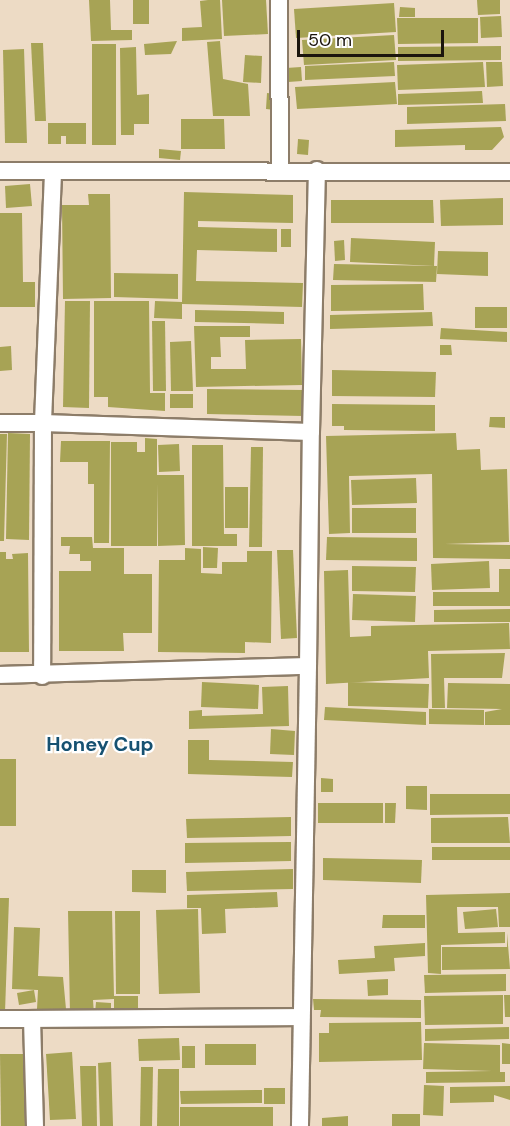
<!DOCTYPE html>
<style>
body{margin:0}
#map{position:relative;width:510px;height:1126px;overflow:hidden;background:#eddbc5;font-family:"DM Sans",sans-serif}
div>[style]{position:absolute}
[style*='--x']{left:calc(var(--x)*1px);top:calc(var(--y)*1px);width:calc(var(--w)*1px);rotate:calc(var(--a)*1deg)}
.building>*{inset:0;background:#a7a355}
.roads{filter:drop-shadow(2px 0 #8d7d69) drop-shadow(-2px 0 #8d7d69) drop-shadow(0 2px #8d7d69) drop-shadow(0 -2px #8d7d69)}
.minor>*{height:16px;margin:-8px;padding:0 8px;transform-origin:8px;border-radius:8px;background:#fff}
span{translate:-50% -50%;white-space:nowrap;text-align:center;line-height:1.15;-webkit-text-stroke:4.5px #fff;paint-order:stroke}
.quarter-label{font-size:20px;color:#165171;font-weight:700}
.scale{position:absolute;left:297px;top:30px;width:147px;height:27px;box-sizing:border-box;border:3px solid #1b150d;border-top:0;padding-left:8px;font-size:18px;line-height:21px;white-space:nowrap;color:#1b150d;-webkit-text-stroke:4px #fff;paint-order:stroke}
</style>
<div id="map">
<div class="building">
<div style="clip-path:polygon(89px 0,110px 0,111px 30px,132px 30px,132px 40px,91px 41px)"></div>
<div style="clip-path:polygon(133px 0,149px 0,149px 24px,133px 24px)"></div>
<div style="clip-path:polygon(208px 0,220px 0,222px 39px,182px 41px,182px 28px,202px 27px,200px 1px)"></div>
<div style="clip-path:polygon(222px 0,266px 0,268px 34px,224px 36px)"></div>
<div style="clip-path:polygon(477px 0,500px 0,500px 14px,478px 15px)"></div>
<div style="clip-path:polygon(394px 3px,396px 32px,296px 38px,294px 9px)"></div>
<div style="clip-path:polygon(400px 7px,415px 8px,415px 17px,399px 17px)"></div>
<div style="clip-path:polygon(501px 16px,502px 37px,481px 38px,480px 17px)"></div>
<div style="clip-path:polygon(397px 18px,478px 18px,478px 43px,398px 44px)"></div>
<div style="clip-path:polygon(394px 35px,396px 60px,304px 65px,302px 40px)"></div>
<div style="clip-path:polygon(177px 41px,171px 54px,145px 55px,144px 44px)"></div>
<div style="clip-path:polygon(220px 41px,223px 79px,248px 84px,250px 116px,213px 116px,207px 42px)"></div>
<div style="clip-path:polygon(31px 43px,43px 43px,46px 121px,35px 121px)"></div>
<div style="clip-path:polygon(92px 44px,116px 44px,116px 145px,92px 145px)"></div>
<div style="clip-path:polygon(501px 46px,501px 60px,398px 61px,398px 47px)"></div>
<div style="clip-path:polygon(136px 47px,137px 95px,149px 94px,149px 124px,134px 124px,134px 135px,121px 135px,120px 48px)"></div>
<div style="clip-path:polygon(24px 49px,27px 143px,5px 143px,3px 50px)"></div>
<div style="clip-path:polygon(245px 55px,262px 56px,261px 83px,243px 82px)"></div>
<div style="clip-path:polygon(394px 62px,395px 76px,305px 80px,305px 66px)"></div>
<div style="clip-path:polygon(483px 62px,485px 87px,398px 90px,397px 65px)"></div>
<div style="clip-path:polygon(486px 62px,502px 62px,503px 86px,487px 87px)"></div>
<div style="clip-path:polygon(301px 67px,302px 81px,288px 82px,286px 68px)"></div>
<div style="clip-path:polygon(395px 82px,397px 104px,297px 109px,295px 87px)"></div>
<div style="clip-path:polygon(482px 91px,483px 103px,398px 105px,398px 94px)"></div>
<div style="clip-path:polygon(267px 93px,276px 94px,275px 110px,266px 109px)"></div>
<div style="clip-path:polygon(505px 104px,506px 121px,407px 124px,407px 107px)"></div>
<div style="clip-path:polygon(181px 119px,224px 119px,225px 149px,181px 149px)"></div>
<div style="clip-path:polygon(48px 123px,86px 123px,86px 144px,66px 144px,66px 136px,61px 136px,61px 144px,48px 144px)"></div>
<div style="clip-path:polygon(501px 127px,504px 137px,492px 150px,465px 150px,465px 145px,395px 147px,395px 130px)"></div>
<div style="clip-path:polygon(298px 139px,309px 140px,308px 155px,297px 154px)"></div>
<div style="clip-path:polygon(159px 149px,181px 151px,180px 160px,159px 158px)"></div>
<div style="clip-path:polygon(30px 184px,32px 206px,6px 208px,5px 186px)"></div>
<div style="clip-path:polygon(184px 192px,293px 195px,293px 223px,198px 221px,198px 227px,277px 229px,277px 252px,197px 250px,196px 281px,303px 283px,302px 307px,182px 304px,182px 319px,154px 318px,155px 301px,182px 302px)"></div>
<div style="clip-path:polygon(88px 194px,110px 194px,111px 298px,63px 299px,62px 205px,89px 205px)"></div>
<div style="clip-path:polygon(503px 198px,503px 225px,441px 226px,440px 200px)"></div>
<div style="clip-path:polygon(331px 200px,433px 200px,434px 223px,331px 223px)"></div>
<div style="clip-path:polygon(0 213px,22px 213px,23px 282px,35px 282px,35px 307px,0 307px)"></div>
<div style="clip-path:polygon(281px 229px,291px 229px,291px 247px,281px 247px)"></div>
<div style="clip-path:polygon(351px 238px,435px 242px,434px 266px,350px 262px)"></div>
<div style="clip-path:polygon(344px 240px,345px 260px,335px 261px,334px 241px)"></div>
<div style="clip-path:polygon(438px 251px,488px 252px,488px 276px,437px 274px)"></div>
<div style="clip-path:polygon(334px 264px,437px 266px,436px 282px,333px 280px)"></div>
<div style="clip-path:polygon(114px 273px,178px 274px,178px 299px,114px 297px)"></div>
<div style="clip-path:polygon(423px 284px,424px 310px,331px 311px,331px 285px)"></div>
<div style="clip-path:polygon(65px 301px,90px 301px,89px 408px,63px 407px)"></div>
<div style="clip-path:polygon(94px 301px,149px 301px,150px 393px,165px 393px,165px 411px,108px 407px,108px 397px,94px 397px)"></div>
<div style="clip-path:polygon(475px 307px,507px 307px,507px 328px,475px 328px)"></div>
<div style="clip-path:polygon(195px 310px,284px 312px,284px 324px,195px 322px)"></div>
<div style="clip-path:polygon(432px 312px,433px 326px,330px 329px,330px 315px)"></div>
<div style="clip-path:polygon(152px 321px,165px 321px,166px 391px,153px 391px)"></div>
<div style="clip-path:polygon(194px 326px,250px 326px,250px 337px,220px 337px,221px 357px,211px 357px,211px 369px,246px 369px,245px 340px,301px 339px,302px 385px,196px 387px)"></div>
<div style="clip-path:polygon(441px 328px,507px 332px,507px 342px,440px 339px)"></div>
<div style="clip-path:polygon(191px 341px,193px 391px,171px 391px,170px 342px)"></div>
<div style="clip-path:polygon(440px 345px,451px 345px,452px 355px,440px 355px)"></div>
<div style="clip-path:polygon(11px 346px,12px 370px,0 371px,0 347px)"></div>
<div style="clip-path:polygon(332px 370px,436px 372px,435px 397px,332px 396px)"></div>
<div style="clip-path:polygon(207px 389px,304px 390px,303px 416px,207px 414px)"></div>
<div style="clip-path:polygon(170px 394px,193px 394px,193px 408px,170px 408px)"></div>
<div style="clip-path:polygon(332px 404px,435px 405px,435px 431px,344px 430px,344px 426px,332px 426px)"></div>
<div style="clip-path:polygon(490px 417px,505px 417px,505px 428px,489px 427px)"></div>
<div style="clip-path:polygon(8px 433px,30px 434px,29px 540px,6px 539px)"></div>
<div style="clip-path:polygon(456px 433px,457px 450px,480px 449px,481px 470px,507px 469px,509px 542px,445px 544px,510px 545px,510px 559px,433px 558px,432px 474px,349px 476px,350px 533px,329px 534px,326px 436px)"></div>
<div style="clip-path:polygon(0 434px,7px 434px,4px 541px,0 541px)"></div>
<div style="clip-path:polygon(145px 438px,157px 439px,157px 475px,184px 475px,185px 545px,158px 546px,157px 483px,157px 546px,111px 546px,111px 442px,137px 442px,137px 452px,145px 452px)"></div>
<div style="clip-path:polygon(61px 441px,110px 441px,109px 543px,94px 543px,94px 484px,88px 484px,88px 462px,60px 462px)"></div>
<div style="clip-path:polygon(179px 444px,180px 471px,159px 472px,158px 445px)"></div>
<div style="clip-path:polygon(192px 445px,223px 445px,224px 534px,237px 534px,237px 546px,192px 546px)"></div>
<div style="clip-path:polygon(251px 447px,263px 447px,262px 547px,249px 547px)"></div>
<div style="clip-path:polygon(416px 478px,417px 503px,352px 505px,351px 480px)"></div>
<div style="clip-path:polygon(225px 487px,248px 487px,248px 528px,225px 528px)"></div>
<div style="clip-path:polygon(352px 508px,416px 508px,416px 533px,352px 533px)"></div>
<div style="clip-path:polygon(61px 537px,92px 537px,93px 548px,124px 548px,124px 574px,152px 574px,152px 633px,123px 633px,124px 651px,59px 651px,59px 571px,91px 571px,91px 561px,80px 561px,80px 554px,69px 554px,70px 546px,61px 546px)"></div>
<div style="clip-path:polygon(327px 537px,417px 538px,417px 561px,326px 560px)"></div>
<div style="clip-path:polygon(203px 547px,218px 548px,217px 568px,203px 568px)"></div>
<div style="clip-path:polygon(185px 548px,201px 549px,201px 573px,222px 574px,222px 562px,247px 562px,247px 551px,272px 551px,271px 643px,245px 642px,245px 653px,158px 652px,159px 560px,185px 560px)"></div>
<div style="clip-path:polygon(277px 550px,293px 550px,297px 638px,281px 639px)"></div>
<div style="clip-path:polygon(0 552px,6px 552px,6px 559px,13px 559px,12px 554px,28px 553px,29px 652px,0 652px)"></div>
<div style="clip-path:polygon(489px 561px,490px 588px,432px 590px,431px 564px)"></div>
<div style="clip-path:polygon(352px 566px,416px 567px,415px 592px,352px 591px)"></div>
<div style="clip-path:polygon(499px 569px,510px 569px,510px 606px,433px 606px,433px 592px,499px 592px)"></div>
<div style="clip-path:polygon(348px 570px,350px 637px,371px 636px,371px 626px,509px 623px,510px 649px,428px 651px,429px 678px,326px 684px,324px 571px)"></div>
<div style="clip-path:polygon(353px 594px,416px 596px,415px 622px,352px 620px)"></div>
<div style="clip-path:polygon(510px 609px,510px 622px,434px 622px,434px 610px)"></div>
<div style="clip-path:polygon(505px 653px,502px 678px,444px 678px,445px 708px,432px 708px,431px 654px)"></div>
<div style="clip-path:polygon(202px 682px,259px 685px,258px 709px,201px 707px)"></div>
<div style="clip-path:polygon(348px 682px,429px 684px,428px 708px,348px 706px)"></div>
<div style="clip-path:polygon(448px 683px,510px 684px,510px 725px,485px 725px,485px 712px,502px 709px,447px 708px)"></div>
<div style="clip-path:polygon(288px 686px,289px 726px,189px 729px,189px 711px,202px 710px,202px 716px,263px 714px,262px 687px)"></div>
<div style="clip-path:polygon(325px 707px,426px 712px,426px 725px,324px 720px)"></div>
<div style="clip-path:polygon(429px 709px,484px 710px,484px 725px,429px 724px)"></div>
<div style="clip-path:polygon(271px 729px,295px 731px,294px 755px,270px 754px)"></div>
<div style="clip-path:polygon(188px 740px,209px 740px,209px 760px,293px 762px,292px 777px,188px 774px)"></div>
<div style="clip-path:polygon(0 759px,16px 759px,16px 826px,0 826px)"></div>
<div style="clip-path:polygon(321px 778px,333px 779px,333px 792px,321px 792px)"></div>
<div style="clip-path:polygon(406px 786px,427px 786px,427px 810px,406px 809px)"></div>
<div style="clip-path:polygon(430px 794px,510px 794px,510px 814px,430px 815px)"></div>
<div style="clip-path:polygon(318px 803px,383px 803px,383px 823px,318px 823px)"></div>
<div style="clip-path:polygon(385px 803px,396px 803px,395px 823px,385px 823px)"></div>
<div style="clip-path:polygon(291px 817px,291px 836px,187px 838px,186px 819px)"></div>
<div style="clip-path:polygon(508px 817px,510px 843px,431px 843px,431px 818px)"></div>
<div style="clip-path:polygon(291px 842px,291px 861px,185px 863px,185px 843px)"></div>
<div style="clip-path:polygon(432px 847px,510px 847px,510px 860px,432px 860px)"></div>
<div style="clip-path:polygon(323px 858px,422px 860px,421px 883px,323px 880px)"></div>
<div style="clip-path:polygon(293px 869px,293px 889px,187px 891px,186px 872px)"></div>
<div style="clip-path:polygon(132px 870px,166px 870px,166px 893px,132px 892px)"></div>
<div style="clip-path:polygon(277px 892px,278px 907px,225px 909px,226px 933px,202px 934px,201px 908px,187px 908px,187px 895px)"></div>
<div style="clip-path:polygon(510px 893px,510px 927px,499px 927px,498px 907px,457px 907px,458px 933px,505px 932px,505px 943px,441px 945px,441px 974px,428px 973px,426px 895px)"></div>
<div style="clip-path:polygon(0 898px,9px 898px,5px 1012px,0 1011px)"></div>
<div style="clip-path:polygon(198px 909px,200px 993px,159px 994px,156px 910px)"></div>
<div style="clip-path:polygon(496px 909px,498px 927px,465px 929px,463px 912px)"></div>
<div style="clip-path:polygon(68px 911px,112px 911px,114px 996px,138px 996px,138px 1018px,114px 1018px,114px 999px,93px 1000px,94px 1014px,70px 1014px)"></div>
<div style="clip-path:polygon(115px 911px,140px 911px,140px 994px,116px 994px)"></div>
<div style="clip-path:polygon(383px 915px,425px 915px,425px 928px,382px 928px)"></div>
<div style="clip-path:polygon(14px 927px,40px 928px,38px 976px,63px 977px,66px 1009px,37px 1009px,38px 990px,12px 989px)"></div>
<div style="clip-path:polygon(507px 933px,510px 969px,442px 970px,442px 947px,507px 947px)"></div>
<div style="clip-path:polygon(425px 943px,425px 956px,394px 958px,395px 971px,339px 974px,338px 960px,375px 958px,374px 946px)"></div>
<div style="clip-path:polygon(506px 974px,506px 991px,425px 993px,424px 975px)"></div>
<div style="clip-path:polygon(388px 979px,388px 995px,368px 996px,367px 980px)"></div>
<div style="clip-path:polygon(34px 990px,36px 1002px,19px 1005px,17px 993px)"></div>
<div style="clip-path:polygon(503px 995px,503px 1024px,425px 1025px,424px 996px)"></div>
<div style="clip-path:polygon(504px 995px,510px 995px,510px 1017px,505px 1017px)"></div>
<div style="clip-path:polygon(313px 999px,421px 1000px,421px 1018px,320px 1017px,321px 1010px,314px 1010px)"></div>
<div style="clip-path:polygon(96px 1002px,111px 1003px,111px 1014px,95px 1013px)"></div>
<div style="clip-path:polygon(421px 1022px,422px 1060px,319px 1062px,319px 1033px,329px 1033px,329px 1023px)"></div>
<div style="clip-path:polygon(509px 1027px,509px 1039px,425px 1041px,425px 1029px)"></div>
<div style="clip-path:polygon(179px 1038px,180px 1060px,139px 1061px,138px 1039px)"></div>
<div style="clip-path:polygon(424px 1043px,500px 1045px,500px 1072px,505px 1072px,505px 1082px,426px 1083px,426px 1072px,492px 1071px,423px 1069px)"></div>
<div style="clip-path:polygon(502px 1043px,510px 1044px,510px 1064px,502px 1064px)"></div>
<div style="clip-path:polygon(205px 1044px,256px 1044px,256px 1065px,205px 1065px)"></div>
<div style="clip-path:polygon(182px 1046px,195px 1046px,195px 1068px,182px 1068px)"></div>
<div style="clip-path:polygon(72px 1052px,76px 1119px,50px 1120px,46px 1054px)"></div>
<div style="clip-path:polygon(0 1054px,24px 1054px,25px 1126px,1px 1126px)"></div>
<div style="clip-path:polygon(111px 1062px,113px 1126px,100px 1126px,98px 1063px)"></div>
<div style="clip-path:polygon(80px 1066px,96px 1066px,97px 1126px,82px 1126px)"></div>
<div style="clip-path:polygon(141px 1067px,153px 1067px,152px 1126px,140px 1126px)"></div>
<div style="clip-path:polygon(158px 1069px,179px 1069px,179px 1126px,157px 1126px)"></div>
<div style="clip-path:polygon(424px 1085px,444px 1086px,443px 1116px,423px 1115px)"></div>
<div style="clip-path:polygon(510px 1086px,510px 1100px,494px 1095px,494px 1102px,450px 1103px,450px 1087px)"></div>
<div style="clip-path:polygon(264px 1088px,285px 1088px,285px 1104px,264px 1104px)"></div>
<div style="clip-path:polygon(262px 1090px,262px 1103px,181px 1104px,180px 1091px)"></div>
<div style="clip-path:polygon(180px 1107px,273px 1107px,273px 1126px,180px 1126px)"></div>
<div style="clip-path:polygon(392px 1114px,420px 1114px,420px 1126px,392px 1126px)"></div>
<div style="clip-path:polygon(348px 1116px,348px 1126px,322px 1126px,322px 1118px)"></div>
</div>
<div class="roads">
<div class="minor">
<div style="--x:279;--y:0;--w:170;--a:89.7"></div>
<div style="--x:0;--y:171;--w:510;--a:0.11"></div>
<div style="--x:53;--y:173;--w:250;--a:92.3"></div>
<div style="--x:43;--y:423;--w:268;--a:1.9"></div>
<div style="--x:311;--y:432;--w:262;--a:-88.7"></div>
<div style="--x:0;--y:423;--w:43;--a:0"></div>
<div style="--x:43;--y:423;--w:253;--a:90.2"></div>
<div style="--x:308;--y:666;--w:234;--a:-89.3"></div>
<div style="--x:0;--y:675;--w:308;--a:-1.7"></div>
<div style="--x:308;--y:666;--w:460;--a:91"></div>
<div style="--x:0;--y:1019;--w:32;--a:0"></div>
<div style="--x:32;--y:1019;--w:107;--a:88.4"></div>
<div style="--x:32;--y:1019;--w:267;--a:-0.4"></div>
</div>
</div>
<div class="quarter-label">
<span style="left:100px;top:744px">Honey Cup</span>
</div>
<div class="scale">50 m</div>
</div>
